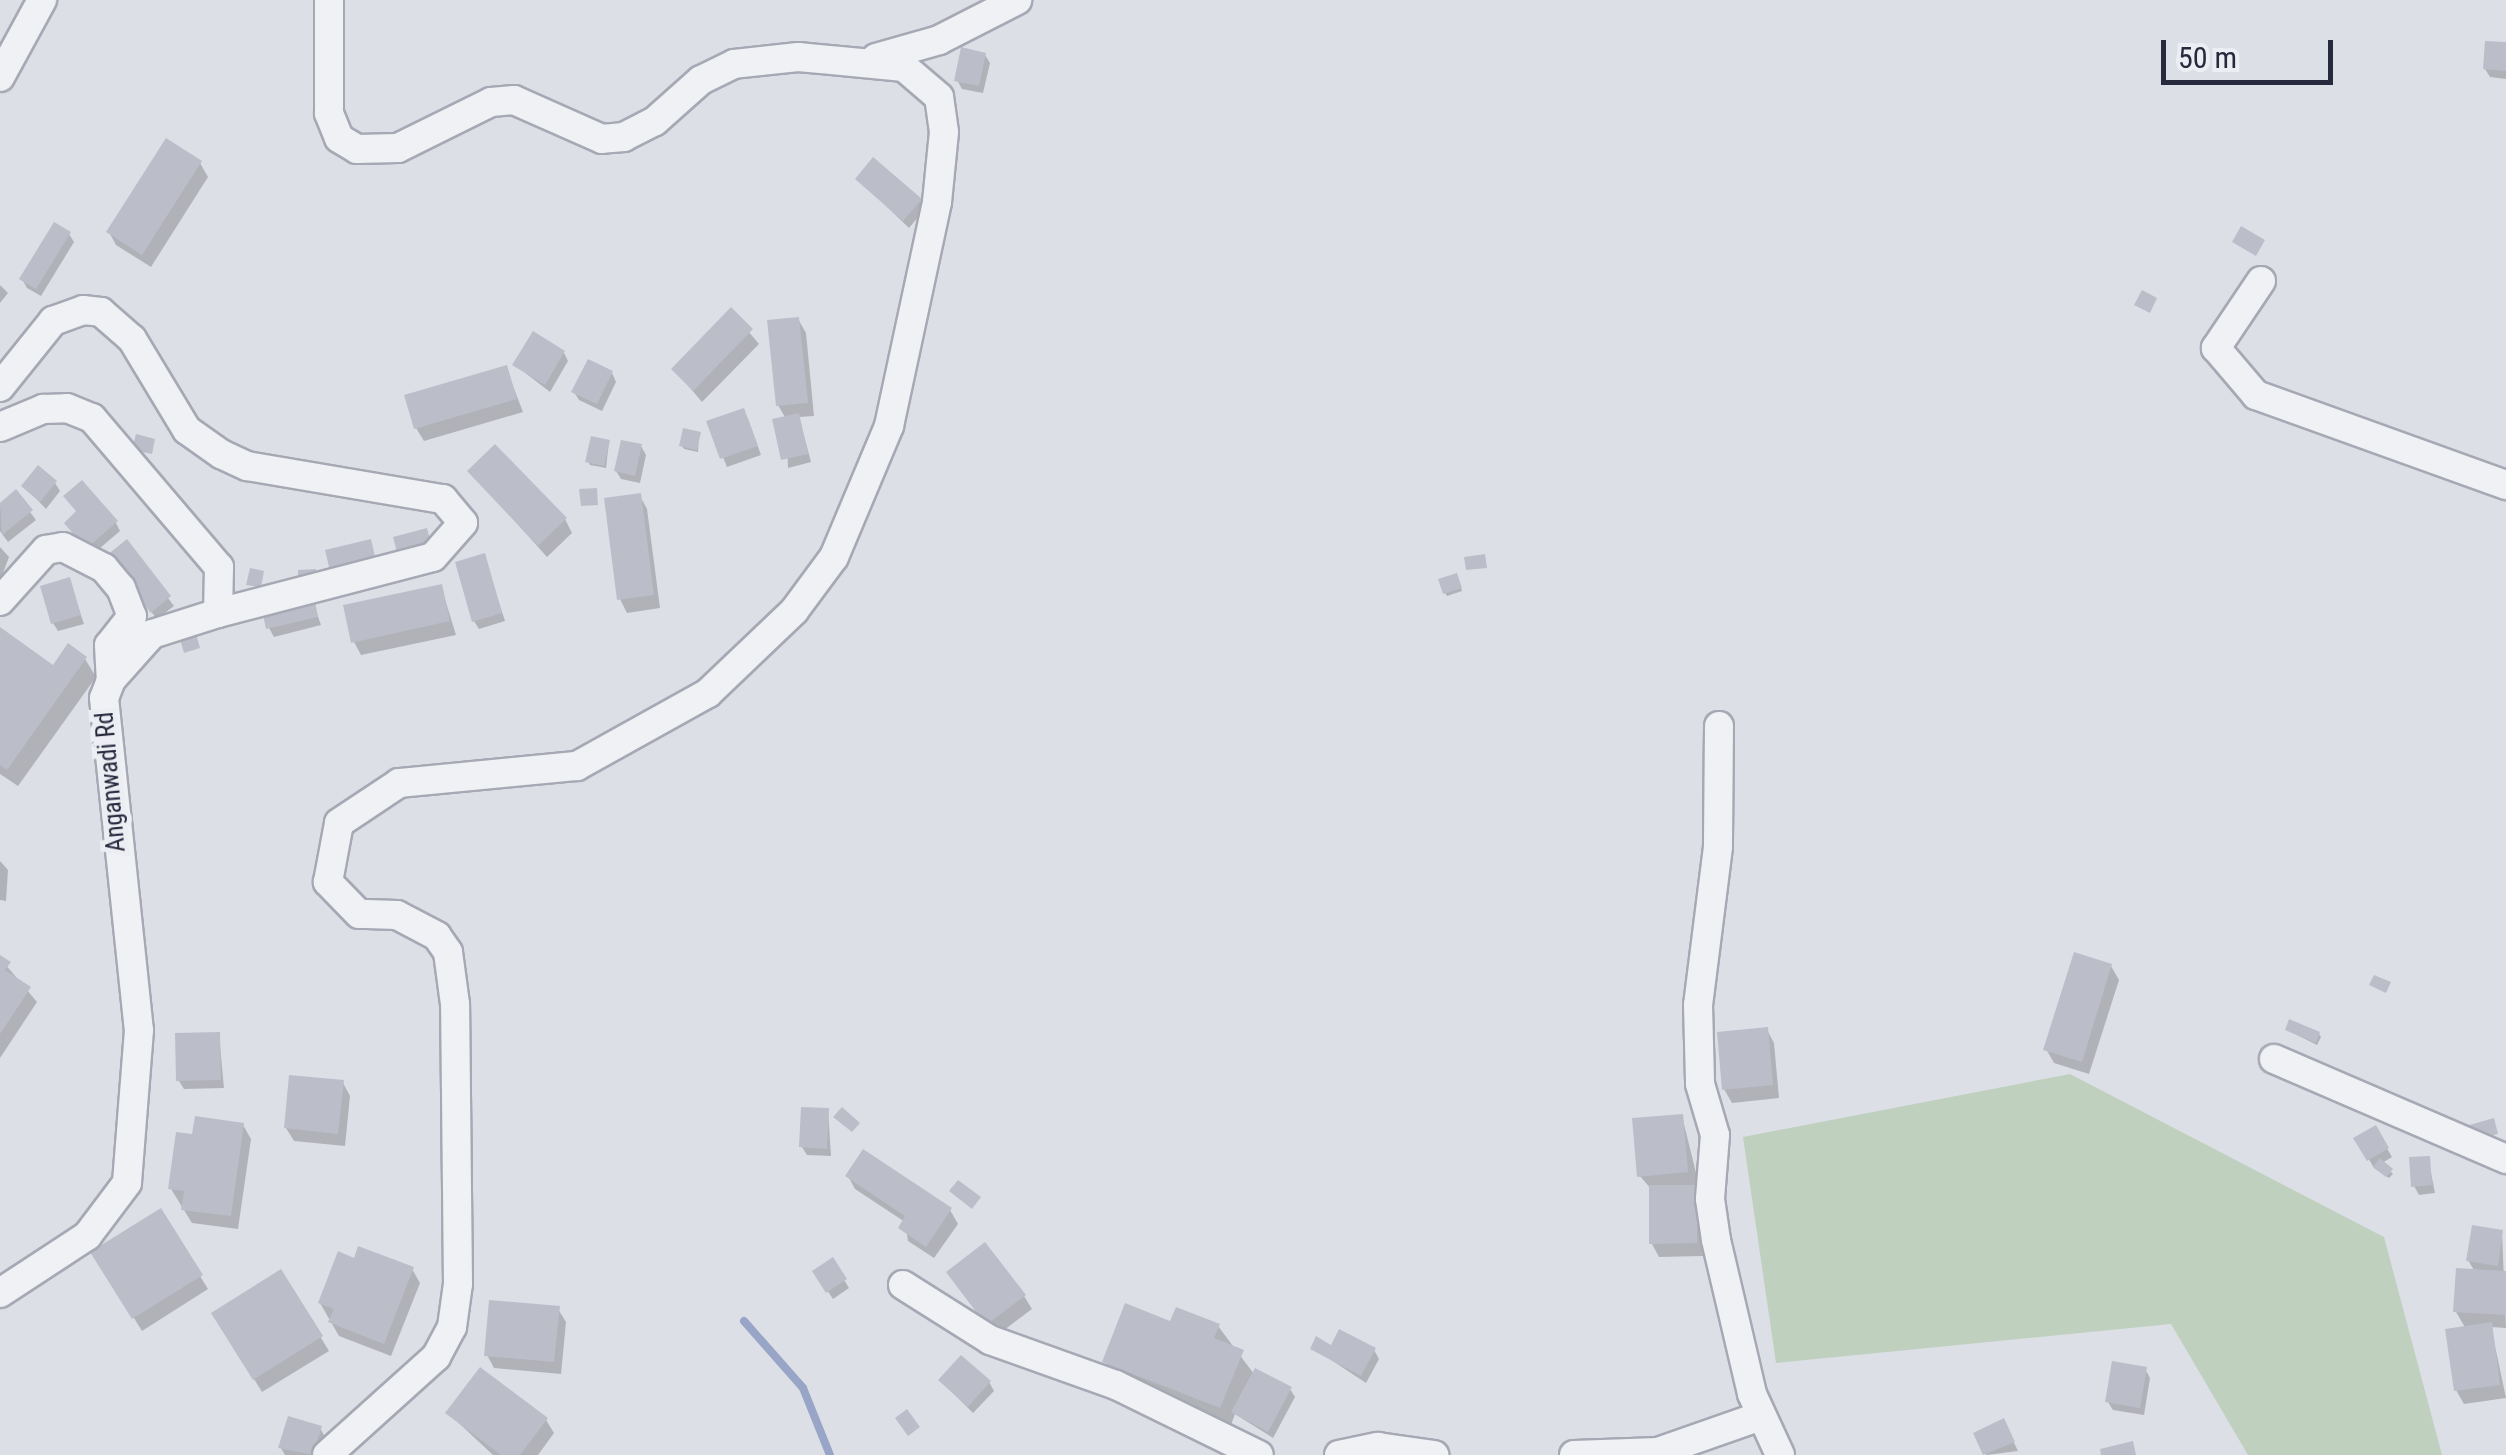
<!DOCTYPE html>
<style>
body{margin:0}
#map{position:relative;width:2506px;height:1455px;overflow:hidden;background:#dddfe7;font-family:"Roboto Condensed",sans-serif}
div>[style]{position:absolute}
[style*='--x']{left:calc(var(--x)*1px);top:calc(var(--y)*1px);width:calc(var(--w)*1px);rotate:calc(var(--a)*1deg)}
.green>*{inset:0;background:#bfd0bf}
.shadow>*{inset:0;background:#0003}
.stream>*{height:8px;margin:-4px;padding:0 4px;transform-origin:4px;border-radius:4px;background:#99a5c6}
.building>*{inset:0;background:#bbbdc9}
.roads{filter:drop-shadow(2px 0 #a6a9b4) drop-shadow(-2px 0 #a6a9b4) drop-shadow(0 2px #a6a9b4) drop-shadow(0 -2px #a6a9b4)}
.minor>*{height:28px;margin:-14px;padding:0 14px;transform-origin:14px;border-radius:14px;background:#f0f1f5}
span{translate:-50% -50%;white-space:nowrap;text-align:center;line-height:1.15;-webkit-text-stroke:10px #edeef4;paint-order:stroke}
.street-label{font-size:25px;color:#272a3d}
.scale{position:absolute;left:2161px;top:40px;width:172px;height:45px;box-sizing:border-box;border:5px solid #272a3d;border-top:0;padding-left:12px;font-size:30px;line-height:35px;white-space:nowrap;color:#272a3d;-webkit-text-stroke:8px #edeef4;paint-order:stroke}
</style>
<div id="map">
<div class="green">
<div style="clip-path:polygon(2070px 1074px,2384px 1237px,2442px 1455px,2248px 1455px,2171px 1324px,1776px 1363px,1743px 1137px)"></div>
</div>
<div class="shadow">
<div style="clip-path:polygon(2506px 45px,2506px 79px,2490px 77px,2485px 69px)"></div>
<div style="clip-path:polygon(985px 55px,990px 63px,983px 93px,962px 89px,957px 80px)"></div>
<div style="clip-path:polygon(200px 163px,208px 177px,151px 267px,116px 245px,109px 232px)"></div>
<div style="clip-path:polygon(858px 179px,920px 201px,925px 209px,909px 228px)"></div>
<div style="clip-path:polygon(69px 234px,74px 242px,41px 296px,27px 288px,22px 279px)"></div>
<div style="clip-path:polygon(0 285px,8px 293px,0 303px)"></div>
<div style="clip-path:polygon(731px 311px,759px 344px,702px 402px,674px 369px)"></div>
<div style="clip-path:polygon(798px 319px,806px 333px,814px 416px,799px 417px,811px 462px,788px 468px,786px 419px,778px 405px)"></div>
<div style="clip-path:polygon(564px 353px,568px 361px,550px 392px,515px 365px)"></div>
<div style="clip-path:polygon(506px 368px,523px 412px,424px 441px,416px 428px)"></div>
<div style="clip-path:polygon(612px 373px,616px 382px,602px 411px,579px 400px,574px 392px)"></div>
<div style="clip-path:polygon(748px 419px,761px 455px,727px 467px,709px 423px)"></div>
<div style="clip-path:polygon(699px 434px,698px 452px,684px 449px,682px 446px)"></div>
<div style="clip-path:polygon(609px 442px,606px 468px,590px 465px,588px 461px)"></div>
<div style="clip-path:polygon(641px 446px,646px 455px,640px 483px,621px 479px,616px 471px)"></div>
<div style="clip-path:polygon(470px 471px,565px 519px,572px 533px,547px 557px)"></div>
<div style="clip-path:polygon(55px 483px,60px 491px,46px 509px,24px 486px)"></div>
<div style="clip-path:polygon(16px 493px,36px 520px,8px 542px,0 531px,0 506px)"></div>
<div style="clip-path:polygon(640px 496px,647px 509px,660px 608px,627px 613px,620px 599px)"></div>
<div style="clip-path:polygon(78px 513px,116px 523px,120px 531px,92px 555px)"></div>
<div style="clip-path:polygon(126px 543px,174px 606px,157px 619px,114px 565px)"></div>
<div style="clip-path:polygon(0 547px,9px 557px,0 581px)"></div>
<div style="clip-path:polygon(484px 556px,505px 621px,479px 629px,474px 621px)"></div>
<div style="clip-path:polygon(1458px 579px,1462px 591px,1447px 596px,1445px 593px)"></div>
<div style="clip-path:polygon(69px 580px,84px 624px,58px 631px,53px 623px)"></div>
<div style="clip-path:polygon(441px 586px,456px 635px,361px 655px,354px 642px)"></div>
<div style="clip-path:polygon(312px 599px,321px 625px,274px 637px,269px 628px)"></div>
<div style="clip-path:polygon(0 631px,53px 669px,85px 659px,96px 677px,18px 786px,0 774px)"></div>
<div style="clip-path:polygon(0 861px,8px 870px,6px 901px,0 900px)"></div>
<div style="clip-path:polygon(0 958px,37px 1002px,0 1058px)"></div>
<div style="clip-path:polygon(2111px 966px,2119px 980px,2089px 1074px,2054px 1063px,2046px 1049px)"></div>
<div style="clip-path:polygon(1767px 1030px,1774px 1043px,1779px 1098px,1732px 1103px,1724px 1089px)"></div>
<div style="clip-path:polygon(2287px 1030px,2319px 1034px,2321px 1037px,2317px 1045px)"></div>
<div style="clip-path:polygon(219px 1035px,224px 1088px,184px 1089px,179px 1081px)"></div>
<div style="clip-path:polygon(343px 1083px,350px 1096px,345px 1146px,294px 1141px,286px 1128px)"></div>
<div style="clip-path:polygon(828px 1110px,831px 1156px,807px 1155px,802px 1147px)"></div>
<div style="clip-path:polygon(1682px 1116px,1703px 1201px,1704px 1256px,1659px 1257px,1652px 1244px,1651px 1189px,1640px 1176px)"></div>
<div style="clip-path:polygon(243px 1125px,251px 1139px,238px 1229px,192px 1223px,171px 1189px,194px 1137px)"></div>
<div style="clip-path:polygon(2375px 1128px,2392px 1157px,2382px 1163px,2393px 1174px,2389px 1178px,2374px 1168px,2357px 1139px)"></div>
<div style="clip-path:polygon(2428px 1158px,2435px 1193px,2419px 1195px,2414px 1186px)"></div>
<div style="clip-path:polygon(848px 1176px,950px 1210px,958px 1224px,934px 1258px,908px 1241px,905px 1222px,855px 1189px)"></div>
<div style="clip-path:polygon(160px 1211px,208px 1289px,142px 1331px,94px 1253px)"></div>
<div style="clip-path:polygon(2502px 1232px,2506px 1328px,2491px 1327px,2506px 1398px,2464px 1404px,2456px 1390px,2466px 1329px,2456px 1312px,2475px 1272px,2468px 1260px)"></div>
<div style="clip-path:polygon(355px 1261px,412px 1269px,420px 1283px,391px 1356px,339px 1336px,320px 1303px)"></div>
<div style="clip-path:polygon(832px 1261px,849px 1288px,833px 1299px,815px 1272px)"></div>
<div style="clip-path:polygon(281px 1272px,329px 1351px,262px 1392px,214px 1314px)"></div>
<div style="clip-path:polygon(949px 1273px,1024px 1296px,1032px 1309px,995px 1337px)"></div>
<div style="clip-path:polygon(558px 1309px,566px 1322px,561px 1374px,494px 1368px,487px 1355px)"></div>
<div style="clip-path:polygon(1171px 1324px,1218px 1326px,1254px 1374px,1290px 1389px,1295px 1397px,1273px 1438px,1235px 1414px,1231px 1425px,1115px 1380px,1105px 1361px)"></div>
<div style="clip-path:polygon(1313px 1348px,1374px 1350px,1379px 1359px,1366px 1383px)"></div>
<div style="clip-path:polygon(2145px 1369px,2150px 1378px,2144px 1415px,2113px 1410px,2108px 1402px)"></div>
<div style="clip-path:polygon(941px 1381px,989px 1382px,994px 1391px,973px 1413px)"></div>
<div style="clip-path:polygon(448px 1413px,546px 1420px,554px 1433px,538px 1455px,493px 1455px)"></div>
<div style="clip-path:polygon(320px 1428px,325px 1437px,319px 1455px,285px 1455px,281px 1448px)"></div>
<div style="clip-path:polygon(2008px 1430px,2018px 1451px,1986px 1455px,1976px 1434px)"></div>
</div>
<div class="stream">
<div style="--x:744;--y:1321;--w:89;--a:48.6"></div>
<div style="--x:803;--y:1388;--w:72;--a:68.1"></div>
</div>
<div class="building">
<div style="clip-path:polygon(2485px 41px,2506px 42px,2506px 71px,2483px 69px)"></div>
<div style="clip-path:polygon(961px 47px,986px 53px,979px 86px,954px 81px)"></div>
<div style="clip-path:polygon(166px 138px,202px 161px,142px 255px,106px 232px)"></div>
<div style="clip-path:polygon(873px 157px,922px 199px,903px 221px,855px 179px)"></div>
<div style="clip-path:polygon(54px 222px,71px 232px,36px 289px,19px 279px)"></div>
<div style="clip-path:polygon(2241px 226px,2265px 240px,2256px 256px,2232px 242px)"></div>
<div style="clip-path:polygon(2142px 290px,2157px 298px,2150px 313px,2134px 305px)"></div>
<div style="clip-path:polygon(731px 307px,753px 329px,693px 391px,671px 369px)"></div>
<div style="clip-path:polygon(799px 317px,808px 403px,776px 406px,767px 320px)"></div>
<div style="clip-path:polygon(533px 331px,565px 351px,545px 385px,512px 365px)"></div>
<div style="clip-path:polygon(588px 359px,613px 371px,597px 404px,571px 392px)"></div>
<div style="clip-path:polygon(507px 365px,517px 399px,414px 429px,404px 395px)"></div>
<div style="clip-path:polygon(744px 408px,758px 446px,720px 459px,706px 421px)"></div>
<div style="clip-path:polygon(799px 413px,808px 454px,781px 460px,772px 419px)"></div>
<div style="clip-path:polygon(683px 428px,701px 432px,697px 450px,679px 446px)"></div>
<div style="clip-path:polygon(136px 434px,155px 439px,152px 454px,132px 450px)"></div>
<div style="clip-path:polygon(591px 436px,610px 440px,604px 466px,585px 462px)"></div>
<div style="clip-path:polygon(621px 440px,642px 444px,635px 476px,614px 471px)"></div>
<div style="clip-path:polygon(495px 444px,567px 518px,538px 546px,467px 471px)"></div>
<div style="clip-path:polygon(38px 465px,57px 481px,40px 502px,21px 486px)"></div>
<div style="clip-path:polygon(82px 480px,118px 521px,86px 549px,64px 523px,76px 511px,63px 496px)"></div>
<div style="clip-path:polygon(597px 488px,598px 505px,581px 506px,579px 489px)"></div>
<div style="clip-path:polygon(16px 489px,33px 510px,2px 535px,0 503px)"></div>
<div style="clip-path:polygon(641px 493px,654px 595px,617px 600px,604px 498px)"></div>
<div style="clip-path:polygon(427px 528px,432px 547px,398px 556px,393px 537px)"></div>
<div style="clip-path:polygon(127px 539px,171px 596px,151px 613px,106px 556px)"></div>
<div style="clip-path:polygon(371px 539px,376px 561px,330px 571px,325px 550px)"></div>
<div style="clip-path:polygon(485px 553px,502px 613px,472px 622px,455px 562px)"></div>
<div style="clip-path:polygon(1485px 554px,1487px 568px,1466px 570px,1464px 557px)"></div>
<div style="clip-path:polygon(250px 568px,264px 571px,261px 587px,246px 585px)"></div>
<div style="clip-path:polygon(316px 569px,317px 585px,298px 585px,298px 570px)"></div>
<div style="clip-path:polygon(1457px 573px,1462px 588px,1443px 594px,1438px 579px)"></div>
<div style="clip-path:polygon(70px 577px,81px 615px,51px 624px,40px 586px)"></div>
<div style="clip-path:polygon(442px 584px,450px 621px,351px 643px,343px 605px)"></div>
<div style="clip-path:polygon(314px 596px,318px 617px,266px 629px,262px 609px)"></div>
<div style="clip-path:polygon(0 627px,53px 665px,68px 643px,87px 657px,7px 770px,0 765px)"></div>
<div style="clip-path:polygon(196px 634px,200px 648px,184px 653px,180px 639px)"></div>
<div style="clip-path:polygon(2074px 952px,2112px 964px,2082px 1062px,2043px 1050px)"></div>
<div style="clip-path:polygon(0 955px,11px 962px,5px 970px,31px 987px,0 1034px)"></div>
<div style="clip-path:polygon(2374px 975px,2391px 982px,2386px 993px,2369px 985px)"></div>
<div style="clip-path:polygon(2289px 1019px,2320px 1032px,2316px 1043px,2285px 1030px)"></div>
<div style="clip-path:polygon(1768px 1027px,1773px 1085px,1722px 1090px,1717px 1032px)"></div>
<div style="clip-path:polygon(220px 1032px,221px 1080px,176px 1081px,175px 1033px)"></div>
<div style="clip-path:polygon(289px 1075px,344px 1080px,338px 1134px,284px 1128px)"></div>
<div style="clip-path:polygon(801px 1107px,829px 1108px,827px 1149px,799px 1147px)"></div>
<div style="clip-path:polygon(842px 1107px,860px 1123px,852px 1132px,833px 1117px)"></div>
<div style="clip-path:polygon(1683px 1114px,1688px 1172px,1637px 1177px,1632px 1118px)"></div>
<div style="clip-path:polygon(195px 1116px,244px 1123px,231px 1216px,181px 1210px,184px 1191px,168px 1189px,176px 1132px,192px 1134px)"></div>
<div style="clip-path:polygon(2494px 1118px,2498px 1134px,2471px 1141px,2466px 1126px)"></div>
<div style="clip-path:polygon(2376px 1125px,2389px 1148px,2367px 1161px,2353px 1138px)"></div>
<div style="clip-path:polygon(863px 1149px,952px 1208px,926px 1247px,898px 1228px,905px 1216px,845px 1176px)"></div>
<div style="clip-path:polygon(2430px 1156px,2432px 1185px,2411px 1187px,2409px 1157px)"></div>
<div style="clip-path:polygon(2380px 1158px,2393px 1169px,2386px 1177px,2373px 1167px)"></div>
<div style="clip-path:polygon(958px 1180px,981px 1197px,972px 1209px,949px 1191px)"></div>
<div style="clip-path:polygon(1649px 1185px,1697px 1185px,1697px 1243px,1649px 1244px)"></div>
<div style="clip-path:polygon(161px 1208px,203px 1275px,132px 1319px,90px 1252px)"></div>
<div style="clip-path:polygon(2472px 1225px,2503px 1230px,2498px 1266px,2466px 1261px)"></div>
<div style="clip-path:polygon(985px 1242px,1026px 1295px,986px 1325px,946px 1272px)"></div>
<div style="clip-path:polygon(358px 1246px,414px 1267px,384px 1344px,328px 1322px,334px 1309px,318px 1303px,338px 1251px,354px 1258px)"></div>
<div style="clip-path:polygon(833px 1257px,847px 1279px,826px 1293px,812px 1271px)"></div>
<div style="clip-path:polygon(2456px 1268px,2506px 1271px,2506px 1315px,2453px 1312px)"></div>
<div style="clip-path:polygon(281px 1269px,323px 1336px,253px 1380px,211px 1313px)"></div>
<div style="clip-path:polygon(489px 1300px,560px 1306px,554px 1362px,484px 1356px)"></div>
<div style="clip-path:polygon(1125px 1303px,1170px 1321px,1176px 1307px,1220px 1324px,1214px 1338px,1244px 1350px,1220px 1408px,1102px 1362px)"></div>
<div style="clip-path:polygon(2492px 1322px,2500px 1385px,2454px 1391px,2445px 1329px)"></div>
<div style="clip-path:polygon(1339px 1329px,1376px 1348px,1361px 1376px,1310px 1349px,1316px 1336px,1331px 1345px)"></div>
<div style="clip-path:polygon(961px 1355px,991px 1381px,968px 1407px,938px 1380px)"></div>
<div style="clip-path:polygon(2112px 1361px,2147px 1367px,2140px 1408px,2105px 1402px)"></div>
<div style="clip-path:polygon(480px 1367px,548px 1418px,520px 1455px,501px 1455px,445px 1413px)"></div>
<div style="clip-path:polygon(1255px 1368px,1292px 1387px,1268px 1432px,1231px 1412px)"></div>
<div style="clip-path:polygon(907px 1409px,920px 1427px,908px 1436px,895px 1418px)"></div>
<div style="clip-path:polygon(288px 1416px,322px 1426px,313px 1455px,278px 1448px)"></div>
<div style="clip-path:polygon(2004px 1418px,2015px 1442px,1983px 1455px,1973px 1433px)"></div>
<div style="clip-path:polygon(2133px 1441px,2136px 1455px,2101px 1455px,2100px 1449px)"></div>
</div>
<div class="roads">
<div class="minor">
<div style="--x:876;--y:58;--w:66;--a:-15.9"></div>
<div style="--x:939;--y:40;--w:88;--a:-27.1"></div>
<div style="--x:0;--y:77;--w:88;--a:-61.4"></div>
<div style="--x:2261;--y:281;--w:81;--a:123.9"></div>
<div style="--x:2216;--y:348;--w:62;--a:49.6"></div>
<div style="--x:2256;--y:395;--w:266;--a:19.8"></div>
<div style="--x:0;--y:387;--w:85;--a:-51.2"></div>
<div style="--x:53;--y:321;--w:32;--a:-20"></div>
<div style="--x:83;--y:310;--w:18;--a:6"></div>
<div style="--x:101;--y:312;--w:41;--a:41.1"></div>
<div style="--x:132;--y:339;--w:106;--a:58.9"></div>
<div style="--x:187;--y:430;--w:42;--a:35.2"></div>
<div style="--x:221;--y:454;--w:29;--a:25"></div>
<div style="--x:247;--y:466;--w:199;--a:9.6"></div>
<div style="--x:443;--y:499;--w:31;--a:50"></div>
<div style="--x:463;--y:523;--w:45;--a:131.4"></div>
<div style="--x:433;--y:557;--w:222;--a:165.4"></div>
<div style="--x:0;--y:427;--w:47;--a:-22.7"></div>
<div style="--x:43;--y:409;--w:24;--a:-2"></div>
<div style="--x:67;--y:408;--w:27;--a:22"></div>
<div style="--x:92;--y:418;--w:196;--a:49.6"></div>
<div style="--x:219;--y:567;--w:46;--a:91.2"></div>
<div style="--x:218;--y:613;--w:69;--a:162.3"></div>
<div style="--x:152;--y:634;--w:62;--a:131.7"></div>
<div style="--x:111;--y:680;--w:19;--a:111"></div>
<div style="--x:104;--y:698;--w:334;--a:84"></div>
<div style="--x:139;--y:1030;--w:153;--a:94.5"></div>
<div style="--x:127;--y:1183;--w:66;--a:127"></div>
<div style="--x:87;--y:1236;--w:104;--a:146.8"></div>
<div style="--x:0;--y:601;--w:69;--a:-48"></div>
<div style="--x:46;--y:550;--w:17;--a:-10"></div>
<div style="--x:63;--y:547;--w:46;--a:27.1"></div>
<div style="--x:104;--y:568;--w:26;--a:50"></div>
<div style="--x:121;--y:588;--w:30;--a:69"></div>
<div style="--x:132;--y:616;--w:37;--a:128"></div>
<div style="--x:109;--y:645;--w:35;--a:87"></div>
<div style="--x:1719;--y:726;--w:121;--a:90.5"></div>
<div style="--x:1718;--y:847;--w:159;--a:97.2"></div>
<div style="--x:1698;--y:1005;--w:79;--a:88.5"></div>
<div style="--x:1700;--y:1084;--w:53;--a:73.6"></div>
<div style="--x:1715;--y:1135;--w:64;--a:94.5"></div>
<div style="--x:1710;--y:1199;--w:41;--a:81.7"></div>
<div style="--x:1716;--y:1240;--w:158;--a:76.8"></div>
<div style="--x:1752;--y:1394;--w:67;--a:65.3"></div>
<div style="--x:2274;--y:1059;--w:253;--a:23.3"></div>
<div style="--x:903;--y:1285;--w:103;--a:32.3"></div>
<div style="--x:990;--y:1340;--w:134;--a:19.7"></div>
<div style="--x:1116;--y:1385;--w:159;--a:26.1"></div>
<div style="--x:327;--y:1455;--w:147;--a:-42"></div>
<div style="--x:436;--y:1357;--w:34;--a:-62"></div>
<div style="--x:452;--y:1327;--w:43;--a:-82.1"></div>
<div style="--x:458;--y:1284;--w:280;--a:-90.6"></div>
<div style="--x:455;--y:1004;--w:52;--a:-97.7"></div>
<div style="--x:448;--y:952;--w:19;--a:-125"></div>
<div style="--x:437;--y:936;--w:45;--a:-152.3"></div>
<div style="--x:397;--y:915;--w:38;--a:-178"></div>
<div style="--x:359;--y:914;--w:45;--a:-134.1"></div>
<div style="--x:328;--y:882;--w:60;--a:-79.4"></div>
<div style="--x:339;--y:823;--w:72;--a:-33.7"></div>
<div style="--x:399;--y:783;--w:179;--a:-5.5"></div>
<div style="--x:577;--y:766;--w:150;--a:-29.1"></div>
<div style="--x:708;--y:693;--w:119;--a:-43.6"></div>
<div style="--x:794;--y:611;--w:67;--a:-53.5"></div>
<div style="--x:834;--y:557;--w:142;--a:-67.2"></div>
<div style="--x:889;--y:426;--w:229;--a:-77.9"></div>
<div style="--x:937;--y:202;--w:70;--a:-84.3"></div>
<div style="--x:944;--y:132;--w:35;--a:-98"></div>
<div style="--x:939;--y:97;--w:46;--a:-139.4"></div>
<div style="--x:904;--y:67;--w:106;--a:-174.6"></div>
<div style="--x:798;--y:57;--w:64;--a:173.8"></div>
<div style="--x:734;--y:64;--w:37;--a:154"></div>
<div style="--x:701;--y:80;--w:62;--a:138.3"></div>
<div style="--x:655;--y:121;--w:35;--a:153"></div>
<div style="--x:624;--y:137;--w:22;--a:175"></div>
<div style="--x:602;--y:139;--w:96;--a:-156.1"></div>
<div style="--x:514;--y:100;--w:23;--a:175"></div>
<div style="--x:491;--y:102;--w:104;--a:153.7"></div>
<div style="--x:398;--y:148;--w:41;--a:178.6"></div>
<div style="--x:357;--y:149;--w:21;--a:-149"></div>
<div style="--x:339;--y:138;--w:27;--a:-112"></div>
<div style="--x:329;--y:113;--w:113;--a:-90"></div>
<div style="--x:1339;--y:1455;--w:40;--a:-12"></div>
<div style="--x:1378;--y:1447;--w:57;--a:8.1"></div>
<div style="--x:1574;--y:1455;--w:84;--a:-2"></div>
<div style="--x:1658;--y:1452;--w:109;--a:-19.3"></div>
</div>
</div>
<div class="street-label">
<span style="left:111px;top:782px;rotate:-95deg">Anganwadi Rd</span>
</div>
<div class="scale">50 m</div>
</div>
